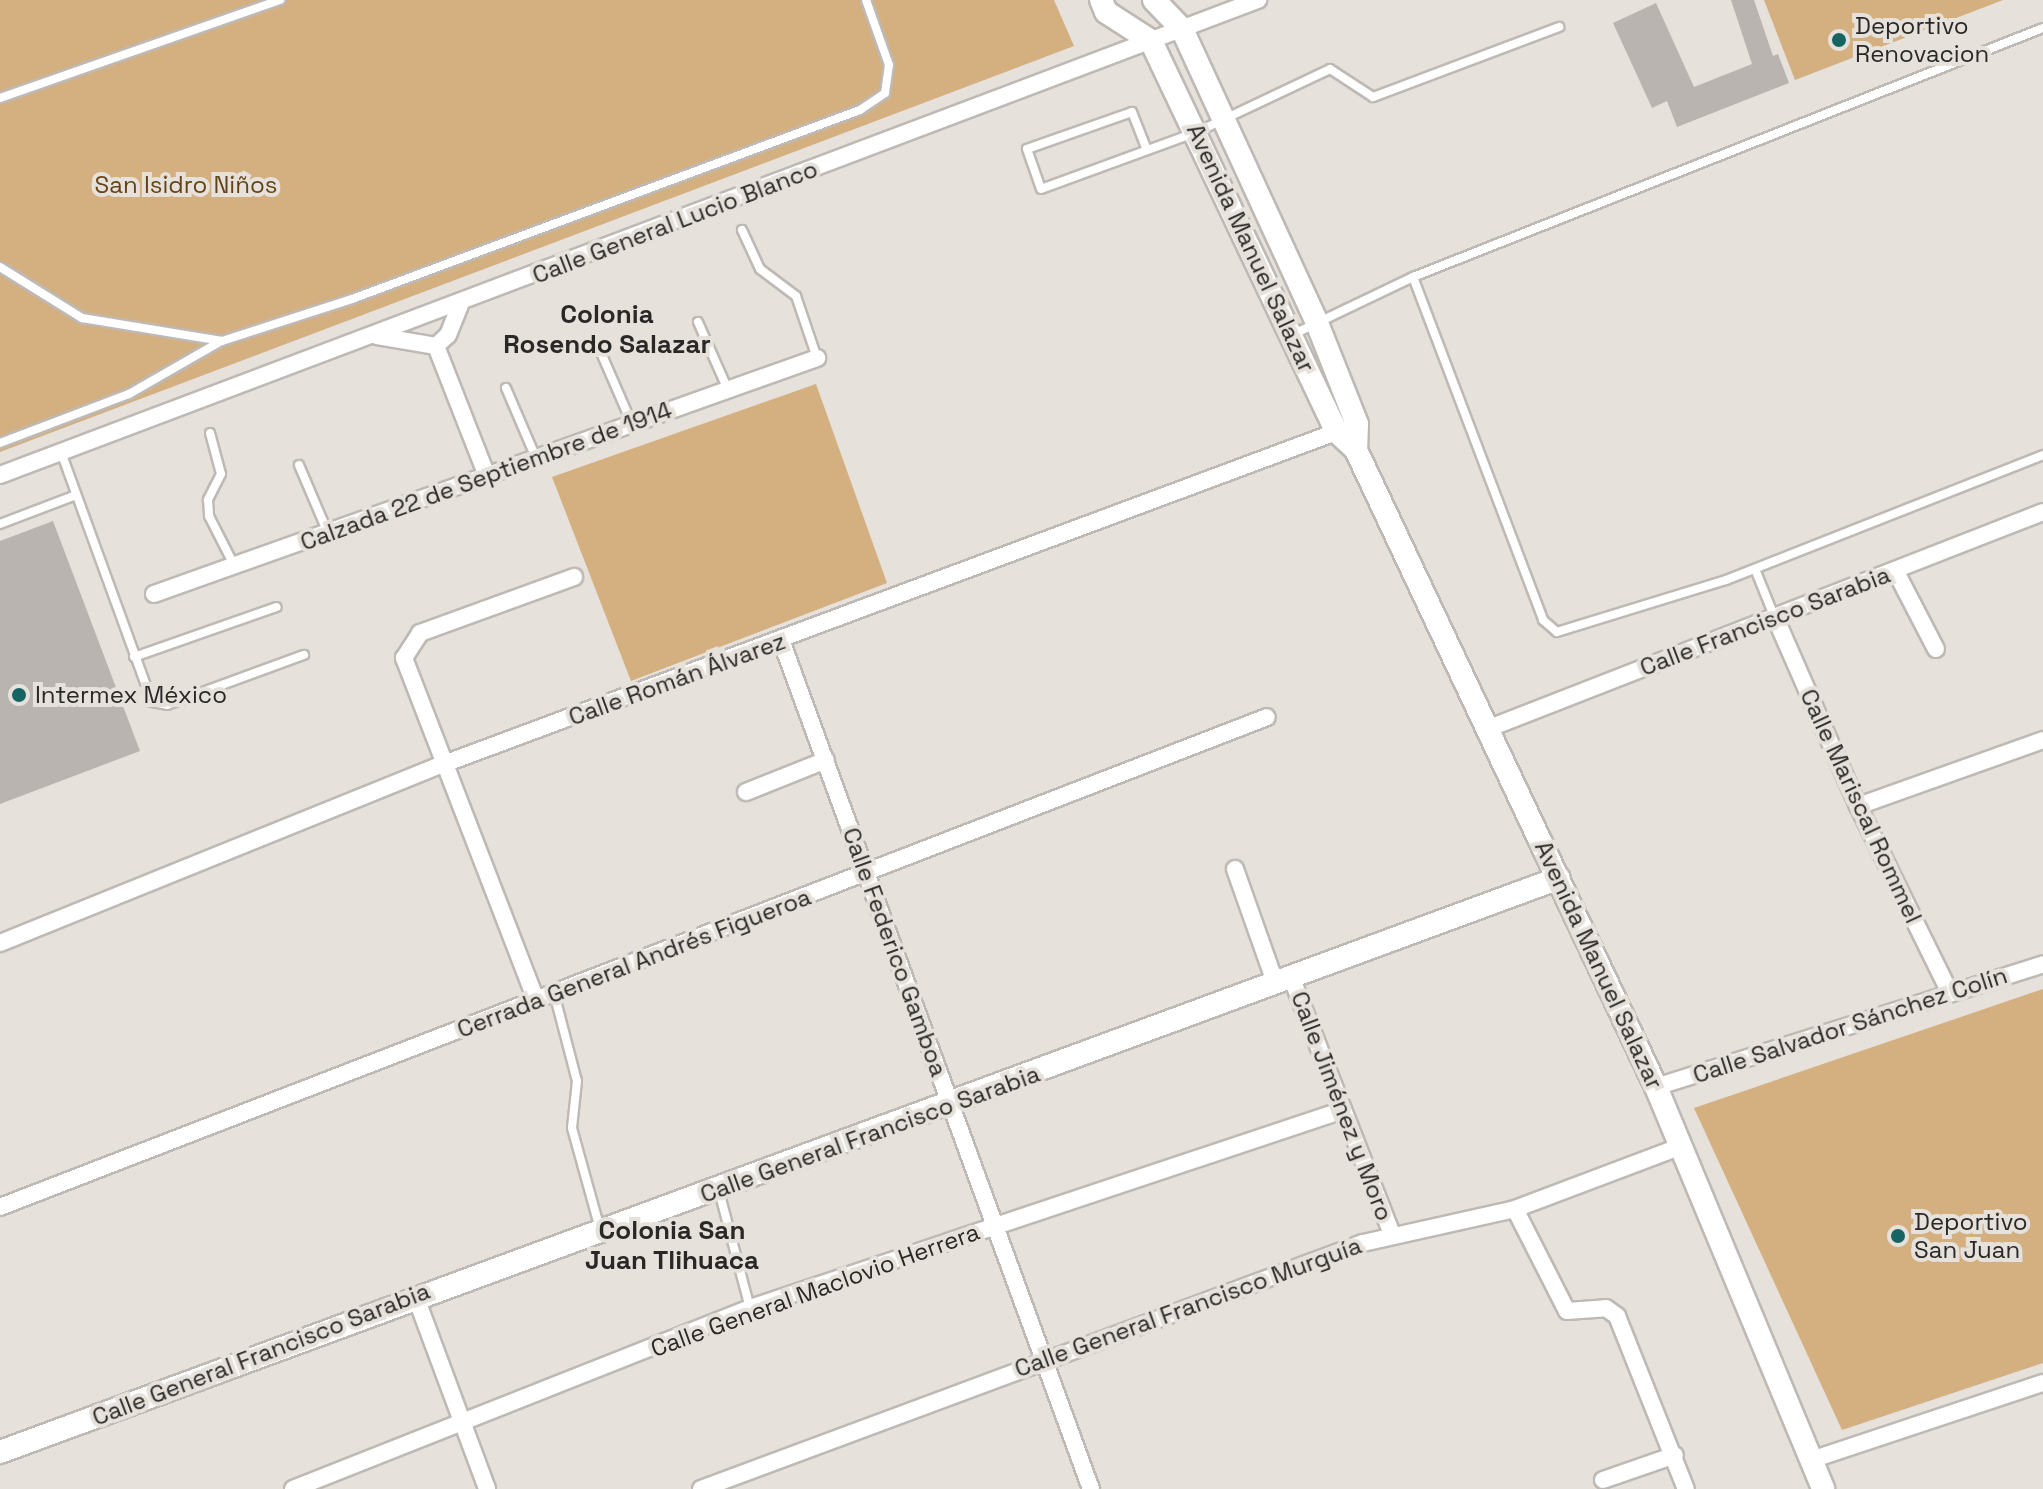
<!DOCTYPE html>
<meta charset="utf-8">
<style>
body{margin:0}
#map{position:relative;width:2043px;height:1489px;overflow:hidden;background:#e6e1db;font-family:"Space Grotesk",sans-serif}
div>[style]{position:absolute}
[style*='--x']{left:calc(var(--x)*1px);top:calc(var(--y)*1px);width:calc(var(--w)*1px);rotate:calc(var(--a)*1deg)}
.green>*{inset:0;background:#d4af80}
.building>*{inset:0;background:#b9b4af}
.roads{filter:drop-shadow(2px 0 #beb9b4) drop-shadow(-2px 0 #beb9b4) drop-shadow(0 2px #beb9b4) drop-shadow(0 -2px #beb9b4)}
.service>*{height:8px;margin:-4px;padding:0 4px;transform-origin:4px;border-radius:4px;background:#fff}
.minor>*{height:16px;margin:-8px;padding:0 8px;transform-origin:8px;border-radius:8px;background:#fff}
.tertiary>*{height:22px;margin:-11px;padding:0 11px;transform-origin:11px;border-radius:11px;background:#fff}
.dots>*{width:22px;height:22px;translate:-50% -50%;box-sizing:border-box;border:4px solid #e6e1db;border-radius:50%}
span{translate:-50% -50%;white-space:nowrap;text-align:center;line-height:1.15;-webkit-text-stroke:8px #e6e1db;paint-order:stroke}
.poi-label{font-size:24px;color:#2a2826}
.left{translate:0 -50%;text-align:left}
.park-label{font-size:24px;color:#644417}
.street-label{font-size:24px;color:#2a2826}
.neighbourhood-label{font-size:26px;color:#2a2826;font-weight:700}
</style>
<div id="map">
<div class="green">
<div style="clip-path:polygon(0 0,1054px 0,1074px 46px,0 452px)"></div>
<div style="clip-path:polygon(1764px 0,2003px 0,1795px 80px)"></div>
<div style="clip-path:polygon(816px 384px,887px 583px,631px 681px,552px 477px)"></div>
<div style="clip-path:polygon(2043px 989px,2043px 1363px,1842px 1430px,1694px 1108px)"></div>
</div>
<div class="building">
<div style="clip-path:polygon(1731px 0,1754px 0,1773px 56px,1778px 54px,1789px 83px,1677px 127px,1667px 101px,1652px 108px,1613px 23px,1656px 3px,1694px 87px,1752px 64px)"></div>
<div style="clip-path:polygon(53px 521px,140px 751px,0 804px,0 541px)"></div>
</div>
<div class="roads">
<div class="service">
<div style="--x:0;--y:98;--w:297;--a:-19.3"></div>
<div style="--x:1147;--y:150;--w:41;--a:-111.5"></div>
<div style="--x:1132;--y:112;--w:111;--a:160.6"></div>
<div style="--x:1027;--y:149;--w:42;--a:70.7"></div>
<div style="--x:1041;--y:189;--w:166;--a:-20.1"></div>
<div style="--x:1197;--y:132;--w:147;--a:-25.3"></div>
<div style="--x:1330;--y:69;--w:51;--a:33.1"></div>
<div style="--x:1373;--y:97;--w:199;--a:-20.6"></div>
<div style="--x:742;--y:230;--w:43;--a:65.2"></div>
<div style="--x:760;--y:269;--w:45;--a:36.9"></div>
<div style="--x:796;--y:296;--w:65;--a:71.3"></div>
<div style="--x:0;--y:267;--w:97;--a:31.9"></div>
<div style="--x:82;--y:318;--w:142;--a:9.3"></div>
<div style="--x:222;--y:341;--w:137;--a:-17.9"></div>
<div style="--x:352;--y:299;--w:542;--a:-20.41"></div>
<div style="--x:860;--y:110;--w:30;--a:-34"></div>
<div style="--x:885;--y:93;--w:28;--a:-82"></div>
<div style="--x:889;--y:65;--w:69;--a:-109.5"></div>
<div style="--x:1413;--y:277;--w:367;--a:69.2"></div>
<div style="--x:1543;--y:620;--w:18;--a:41"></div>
<div style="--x:1557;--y:632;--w:177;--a:-17.1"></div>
<div style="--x:1726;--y:580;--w:341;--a:-21.5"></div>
<div style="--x:698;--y:322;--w:74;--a:66.2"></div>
<div style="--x:1292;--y:335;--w:134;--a:-25.6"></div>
<div style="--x:1413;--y:277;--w:677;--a:-21.57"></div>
<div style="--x:602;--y:355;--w:75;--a:66.5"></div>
<div style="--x:506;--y:388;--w:76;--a:66.8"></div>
<div style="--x:210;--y:433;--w:42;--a:75"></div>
<div style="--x:221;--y:474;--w:29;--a:117"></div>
<div style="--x:208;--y:500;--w:16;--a:86"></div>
<div style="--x:209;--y:516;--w:55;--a:63"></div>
<div style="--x:0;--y:443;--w:138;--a:-20.8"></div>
<div style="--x:129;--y:394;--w:106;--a:-29.9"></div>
<div style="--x:61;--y:452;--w:266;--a:70"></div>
<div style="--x:152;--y:702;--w:15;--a:11"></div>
<div style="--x:167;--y:705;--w:146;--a:-20.1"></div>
<div style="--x:299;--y:465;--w:74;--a:66.9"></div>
<div style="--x:0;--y:524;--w:81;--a:-20.9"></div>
<div style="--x:1755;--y:569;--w:51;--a:68"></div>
<div style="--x:134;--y:657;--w:151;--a:-19.3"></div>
<div style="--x:554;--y:993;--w:91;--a:75.4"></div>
<div style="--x:577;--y:1081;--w:47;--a:96.1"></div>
<div style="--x:572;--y:1128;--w:105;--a:74.5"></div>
<div style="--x:719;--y:1191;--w:121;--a:75.2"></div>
</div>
<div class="minor">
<div style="--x:377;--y:336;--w:60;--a:9.6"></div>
<div style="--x:436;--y:346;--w:16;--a:-43"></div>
<div style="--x:448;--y:335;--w:32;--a:-68"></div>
<div style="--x:436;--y:346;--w:140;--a:68.6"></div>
<div style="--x:0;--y:475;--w:1345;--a:-20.69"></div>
<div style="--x:1895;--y:570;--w:89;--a:62.6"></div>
<div style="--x:154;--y:594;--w:704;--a:-19.59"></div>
<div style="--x:1775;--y:617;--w:206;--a:66.3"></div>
<div style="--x:1858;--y:806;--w:208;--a:63.8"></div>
<div style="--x:781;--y:640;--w:904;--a:69.94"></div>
<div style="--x:1487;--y:729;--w:597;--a:-21.32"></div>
<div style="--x:746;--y:792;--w:86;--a:-21.8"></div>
<div style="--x:1858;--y:806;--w:196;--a:-19.6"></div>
<div style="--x:1235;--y:869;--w:123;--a:70.5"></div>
<div style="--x:0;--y:943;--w:476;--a:-22"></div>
<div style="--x:441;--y:765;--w:963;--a:-20.41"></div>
<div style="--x:1292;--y:979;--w:274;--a:68.6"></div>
<div style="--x:536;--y:1000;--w:367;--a:-111.1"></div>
<div style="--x:404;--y:658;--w:30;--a:-57"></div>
<div style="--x:420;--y:633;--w:164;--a:-20"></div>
<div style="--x:1656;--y:1087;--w:406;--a:-17.6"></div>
<div style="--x:0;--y:1207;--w:1358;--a:-21.14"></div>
<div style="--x:1515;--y:1209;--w:114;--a:63"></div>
<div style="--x:1567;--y:1311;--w:39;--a:-4"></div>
<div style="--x:1606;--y:1308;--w:14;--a:36"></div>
<div style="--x:1617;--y:1316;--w:186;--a:68.3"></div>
<div style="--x:415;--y:1295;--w:207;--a:69.6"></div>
<div style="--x:1814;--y:1459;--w:241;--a:-18.4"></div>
<div style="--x:1603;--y:1480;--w:76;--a:-19.1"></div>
<div style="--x:293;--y:1489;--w:492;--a:-21.6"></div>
<div style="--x:750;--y:1308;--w:625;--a:-18.46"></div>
<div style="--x:701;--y:1489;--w:706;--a:-20.39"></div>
<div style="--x:1363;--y:1243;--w:156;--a:-12.6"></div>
<div style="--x:1515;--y:1209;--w:178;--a:-20.7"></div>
</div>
<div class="tertiary">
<div style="--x:1101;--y:0;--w:13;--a:67"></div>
<div style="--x:1106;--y:12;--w:54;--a:32.8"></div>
<div style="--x:1151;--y:41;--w:433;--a:64.6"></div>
<div style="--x:1337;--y:432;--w:26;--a:43"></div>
<div style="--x:1356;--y:450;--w:704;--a:64.78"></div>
<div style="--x:1656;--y:1087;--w:435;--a:67.4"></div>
<div style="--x:1154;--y:0;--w:40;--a:46"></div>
<div style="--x:1182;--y:29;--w:324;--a:65.3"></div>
<div style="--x:1317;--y:323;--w:109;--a:68.4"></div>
<div style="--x:1357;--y:424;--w:26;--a:92"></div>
<div style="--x:0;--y:1452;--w:1661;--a:-20.21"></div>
</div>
</div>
<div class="dots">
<div style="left:1839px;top:40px;background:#166563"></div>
<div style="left:19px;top:695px;background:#166563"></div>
<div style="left:1898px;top:1236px;background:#166563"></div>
</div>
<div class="poi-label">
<span class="left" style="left:1855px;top:40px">Deportivo<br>Renovacion</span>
<span class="left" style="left:35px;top:695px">Intermex México</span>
<span class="left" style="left:1914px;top:1236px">Deportivo<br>San Juan</span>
</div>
<div class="park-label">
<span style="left:186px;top:185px">San Isidro Niños</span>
</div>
<div class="street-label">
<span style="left:675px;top:222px;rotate:-21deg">Calle General Lucio Blanco</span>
<span style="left:1251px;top:248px;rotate:65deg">Avenida Manuel Salazar</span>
<span style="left:486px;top:476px;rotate:-20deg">Calzada 22 de Septiembre de 1914</span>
<span style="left:1765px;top:621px;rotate:-21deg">Calle Francisco Sarabia</span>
<span style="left:677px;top:679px;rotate:-20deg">Calle Román Álvarez</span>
<span style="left:1861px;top:806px;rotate:65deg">Calle Mariscal Rommel</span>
<span style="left:895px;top:952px;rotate:70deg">Calle Federico Gamboa</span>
<span style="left:634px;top:963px;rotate:-21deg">Cerrada General Andrés Figueroa</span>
<span style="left:1599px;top:965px;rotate:65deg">Avenida Manuel Salazar</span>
<span style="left:1850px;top:1025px;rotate:-18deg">Calle Salvador Sánchez Colín</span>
<span style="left:1342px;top:1106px;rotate:69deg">Calle Jiménez y Moro</span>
<span style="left:870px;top:1134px;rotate:-20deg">Calle General Francisco Sarabia</span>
<span style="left:815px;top:1290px;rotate:-20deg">Calle General Maclovio Herrera</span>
<span style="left:1188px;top:1307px;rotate:-20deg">Calle General Francisco Murguía</span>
<span style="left:261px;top:1354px;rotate:-21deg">Calle General Francisco Sarabia</span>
</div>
<div class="neighbourhood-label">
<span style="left:607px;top:330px">Colonia<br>Rosendo Salazar</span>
<span style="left:672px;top:1246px">Colonia San<br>Juan Tlihuaca</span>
</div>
</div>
